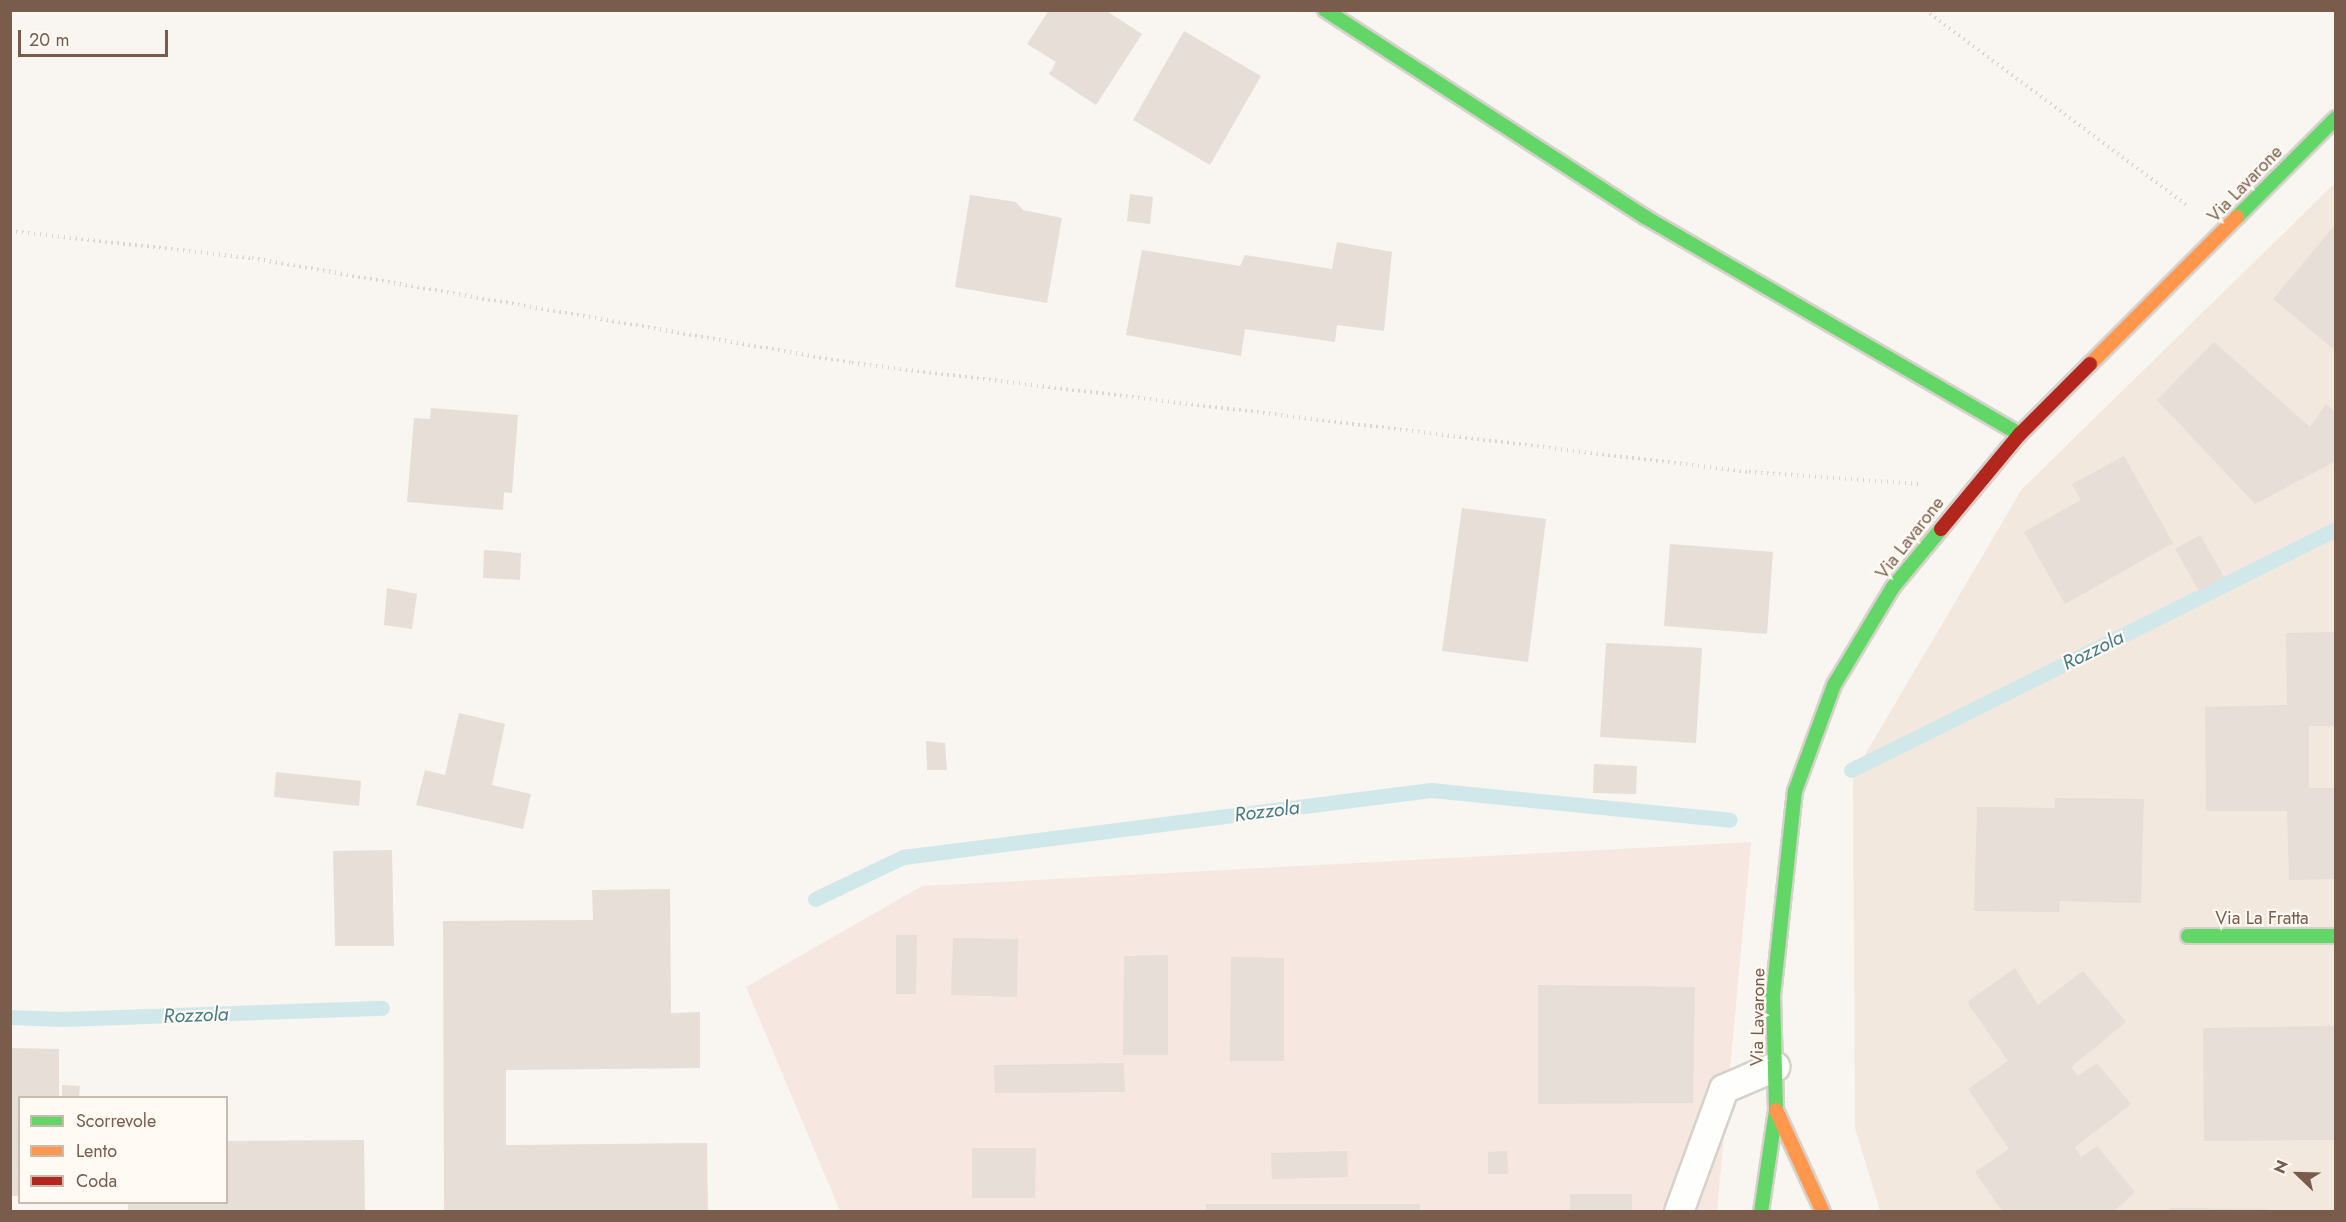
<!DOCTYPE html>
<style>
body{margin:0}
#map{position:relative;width:2346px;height:1222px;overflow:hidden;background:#f9f5f0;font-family:Jost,sans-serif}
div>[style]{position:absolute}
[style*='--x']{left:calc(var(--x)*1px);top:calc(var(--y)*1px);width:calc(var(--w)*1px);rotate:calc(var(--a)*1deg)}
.residential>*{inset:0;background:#f2e8de}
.commercial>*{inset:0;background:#f6e8e1}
.stream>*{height:15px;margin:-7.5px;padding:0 7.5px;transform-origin:7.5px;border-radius:7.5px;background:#d0e8ea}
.building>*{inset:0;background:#e6ded7}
.path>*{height:4px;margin-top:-2px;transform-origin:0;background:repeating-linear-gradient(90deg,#dcd5d0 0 1.5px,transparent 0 6px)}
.roads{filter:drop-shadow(2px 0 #d7d1cb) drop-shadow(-2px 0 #d7d1cb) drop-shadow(0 2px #d7d1cb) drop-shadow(0 -2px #d7d1cb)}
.lane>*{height:28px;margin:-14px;padding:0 14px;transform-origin:14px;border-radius:14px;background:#fefefd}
.fast>*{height:14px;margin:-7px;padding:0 7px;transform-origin:7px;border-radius:7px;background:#63d668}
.slow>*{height:14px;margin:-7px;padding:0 7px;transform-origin:7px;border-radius:7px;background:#ff974d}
.jam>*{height:14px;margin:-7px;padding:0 7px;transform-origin:7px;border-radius:7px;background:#b3261e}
span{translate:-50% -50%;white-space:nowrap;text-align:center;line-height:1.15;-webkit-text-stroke:4.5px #fffaf3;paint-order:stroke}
.street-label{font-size:18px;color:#7a5c4d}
.water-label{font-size:20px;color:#437c86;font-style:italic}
.frame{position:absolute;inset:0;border:12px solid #7a5c4d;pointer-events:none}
.legend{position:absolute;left:18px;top:1096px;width:210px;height:108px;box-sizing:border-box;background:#fffaf3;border:2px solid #cabbb1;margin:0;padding:8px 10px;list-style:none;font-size:18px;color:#7a5c4d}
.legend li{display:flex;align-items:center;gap:12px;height:30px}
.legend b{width:30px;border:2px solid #cabbb1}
.north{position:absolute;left:2268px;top:1144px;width:60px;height:60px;-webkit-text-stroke:4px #fffaf3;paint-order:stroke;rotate:293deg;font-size:16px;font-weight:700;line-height:24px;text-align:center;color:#7a5c4d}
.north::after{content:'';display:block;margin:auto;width:21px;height:27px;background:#7a5c4d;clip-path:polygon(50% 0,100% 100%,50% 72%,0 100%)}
.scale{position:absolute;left:18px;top:30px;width:150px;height:27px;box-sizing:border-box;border:3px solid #7a5c4d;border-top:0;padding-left:8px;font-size:18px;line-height:21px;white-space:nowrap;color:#7a5c4d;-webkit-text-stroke:4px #fffaf3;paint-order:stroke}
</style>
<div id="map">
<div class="residential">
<div style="clip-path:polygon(2335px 183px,2335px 1211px,1880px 1211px,1855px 1128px,1853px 775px,2022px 489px)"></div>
</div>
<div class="commercial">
<div style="clip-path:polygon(1751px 842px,1717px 1211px,840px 1211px,746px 987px,922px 886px)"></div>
</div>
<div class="stream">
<div style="--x:1851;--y:770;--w:542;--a:-26.42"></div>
<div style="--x:815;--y:899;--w:98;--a:-25.5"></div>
<div style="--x:903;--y:857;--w:532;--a:-7.23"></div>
<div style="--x:1431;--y:790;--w:300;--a:5.7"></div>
<div style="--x:10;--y:1017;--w:52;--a:2.2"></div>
<div style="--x:62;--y:1019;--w:320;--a:-2"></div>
</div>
<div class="building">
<div style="clip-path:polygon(1049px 10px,1105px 10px,1142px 34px,1096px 105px,1049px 74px,1056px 62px,1027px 44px)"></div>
<div style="clip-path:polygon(1184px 31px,1261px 76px,1210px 165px,1133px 120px)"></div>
<div style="clip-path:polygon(1130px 194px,1153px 197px,1150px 224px,1127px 221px)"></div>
<div style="clip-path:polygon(970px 195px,1016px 202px,1023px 210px,1062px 218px,1047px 303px,955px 287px)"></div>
<div style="clip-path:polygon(2336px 224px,2336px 351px,2273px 299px)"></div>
<div style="clip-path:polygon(1337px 242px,1392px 252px,1384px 331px,1337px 325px,1335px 342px,1245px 329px,1241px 356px,1126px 335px,1142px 250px,1240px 266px,1245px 255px,1332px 269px)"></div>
<div style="clip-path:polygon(2214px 342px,2310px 427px,2326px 404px,2336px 413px,2336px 461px,2255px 504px,2157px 400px)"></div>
<div style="clip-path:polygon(431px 408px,518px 415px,512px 493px,504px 492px,503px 510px,407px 502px,414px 418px,430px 419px)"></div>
<div style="clip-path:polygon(2124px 456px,2173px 543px,2065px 604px,2024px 532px,2081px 500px,2072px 484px)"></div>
<div style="clip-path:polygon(1462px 508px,1546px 519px,1528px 662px,1442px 651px)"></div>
<div style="clip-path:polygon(2200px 535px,2224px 577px,2199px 591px,2175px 549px)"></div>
<div style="clip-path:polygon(1670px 544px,1773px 552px,1767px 634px,1664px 626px)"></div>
<div style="clip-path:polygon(484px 550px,521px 553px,520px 580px,483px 578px)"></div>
<div style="clip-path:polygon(387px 588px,417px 594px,412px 629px,384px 625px)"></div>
<div style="clip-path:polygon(2336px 632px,2336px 726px,2309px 726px,2309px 788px,2336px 788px,2336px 879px,2289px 880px,2287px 811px,2206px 811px,2205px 707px,2287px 705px,2286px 633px)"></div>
<div style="clip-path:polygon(1606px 643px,1702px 648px,1696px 743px,1600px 737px)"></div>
<div style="clip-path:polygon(459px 713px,505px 724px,492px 785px,531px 794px,523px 829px,416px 805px,425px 770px,445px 775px)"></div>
<div style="clip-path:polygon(926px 741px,945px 743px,947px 770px,927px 770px)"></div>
<div style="clip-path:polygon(1594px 764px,1637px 766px,1636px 794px,1593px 793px)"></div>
<div style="clip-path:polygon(276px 772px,361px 781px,359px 806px,274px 797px)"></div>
<div style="clip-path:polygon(2055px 798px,2144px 799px,2141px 903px,2060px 901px,2059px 912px,1974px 911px,1977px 807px,2055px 808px)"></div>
<div style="clip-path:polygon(392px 850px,394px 946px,335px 946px,333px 851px)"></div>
<div style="clip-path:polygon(670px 889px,671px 1013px,700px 1012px,700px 1068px,506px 1070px,506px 1145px,707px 1143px,708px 1212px,444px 1212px,443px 921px,593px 920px,592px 890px)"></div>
<div style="clip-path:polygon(896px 935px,917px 935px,916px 994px,896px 994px)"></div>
<div style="clip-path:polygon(953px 938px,1018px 939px,1017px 997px,951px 995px)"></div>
<div style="clip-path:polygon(1168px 955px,1168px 1055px,1123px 1055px,1124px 956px)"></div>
<div style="clip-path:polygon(1231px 957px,1284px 958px,1284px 1061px,1230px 1061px)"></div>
<div style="clip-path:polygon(2015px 968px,2038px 1005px,2083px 971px,2126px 1022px,2071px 1067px,2078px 1076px,2097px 1063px,2131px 1104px,2075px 1147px,2081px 1157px,2097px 1146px,2135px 1192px,2113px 1212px,2003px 1212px,1975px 1172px,2009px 1149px,1968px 1089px,2008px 1061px,1967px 1002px)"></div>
<div style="clip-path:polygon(1538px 985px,1695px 987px,1693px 1103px,1538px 1104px)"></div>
<div style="clip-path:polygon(2334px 1026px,2335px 1140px,2204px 1141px,2203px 1028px)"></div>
<div style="clip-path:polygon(10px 1048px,59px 1049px,59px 1098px,20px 1098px,20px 1196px,10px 1196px)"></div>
<div style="clip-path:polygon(1124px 1063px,1125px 1092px,995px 1093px,994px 1065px)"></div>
<div style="clip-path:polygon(62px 1085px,80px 1086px,79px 1098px,62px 1098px)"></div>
<div style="clip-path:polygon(364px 1140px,365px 1212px,128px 1212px,128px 1202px,226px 1202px,226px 1141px)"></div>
<div style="clip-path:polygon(972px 1148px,1036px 1148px,1035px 1198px,972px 1198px)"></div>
<div style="clip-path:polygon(1347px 1151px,1348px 1177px,1272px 1179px,1271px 1153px)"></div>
<div style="clip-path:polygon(1507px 1151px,1508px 1174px,1488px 1174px,1488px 1152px)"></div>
<div style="clip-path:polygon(1570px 1194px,1632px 1194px,1632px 1212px,1570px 1212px)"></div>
<div style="clip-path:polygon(1206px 1204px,1420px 1204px,1420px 1212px,1206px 1212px)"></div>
<div style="clip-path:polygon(2170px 1208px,2268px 1209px,2268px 1212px,2170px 1212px)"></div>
</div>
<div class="path">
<div style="--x:1925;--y:10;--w:327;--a:36.7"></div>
<div style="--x:10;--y:231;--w:244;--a:6.4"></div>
<div style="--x:252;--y:258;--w:609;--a:9.93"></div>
<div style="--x:852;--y:363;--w:904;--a:6.93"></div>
<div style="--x:1749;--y:472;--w:172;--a:4"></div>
</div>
<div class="roads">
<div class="lane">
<div style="--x:1679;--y:1212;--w:131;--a:-69.9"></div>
<div style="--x:1724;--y:1089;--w:56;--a:-23.3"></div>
</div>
<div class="fast">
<div style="--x:1325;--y:10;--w:381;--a:32.9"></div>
<div style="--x:1645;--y:217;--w:433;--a:30.1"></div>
<div style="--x:2237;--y:217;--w:140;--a:-45"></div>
<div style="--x:2188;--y:936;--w:148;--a:0"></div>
<div style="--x:1761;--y:1212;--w:103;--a:-81.6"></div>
<div style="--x:1776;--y:1110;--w:114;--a:-91.5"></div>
<div style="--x:1773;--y:996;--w:206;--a:-83.9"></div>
<div style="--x:1795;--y:791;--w:113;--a:-69.8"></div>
<div style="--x:1834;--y:685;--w:114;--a:-59"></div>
<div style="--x:1893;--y:587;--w:75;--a:-50.4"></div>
</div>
<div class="slow">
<div style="--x:2090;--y:364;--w:208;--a:-45"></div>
<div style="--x:1776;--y:1110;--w:112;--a:65.3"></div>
</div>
<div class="jam">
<div style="--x:1941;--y:529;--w:124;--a:-50.3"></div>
<div style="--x:2020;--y:434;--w:99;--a:-45"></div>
</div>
</div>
<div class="street-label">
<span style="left:2245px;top:184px;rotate:-46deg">Via Lavarone</span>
<span style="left:1910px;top:538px;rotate:-52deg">Via Lavarone</span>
<span style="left:2262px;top:918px">Via La Fratta</span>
<span style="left:1758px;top:1017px;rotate:-89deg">Via Lavarone</span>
</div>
<div class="water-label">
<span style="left:2093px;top:650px;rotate:-26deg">Rozzola</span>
<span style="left:1267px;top:811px;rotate:-7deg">Rozzola</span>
<span style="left:196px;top:1015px;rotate:-2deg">Rozzola</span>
</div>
<div class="frame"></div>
<ul class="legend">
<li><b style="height:8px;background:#63d668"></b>Scorrevole</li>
<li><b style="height:8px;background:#ff974d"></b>Lento</li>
<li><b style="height:8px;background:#b3261e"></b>Coda</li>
</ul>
<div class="north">N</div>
<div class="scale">20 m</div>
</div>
